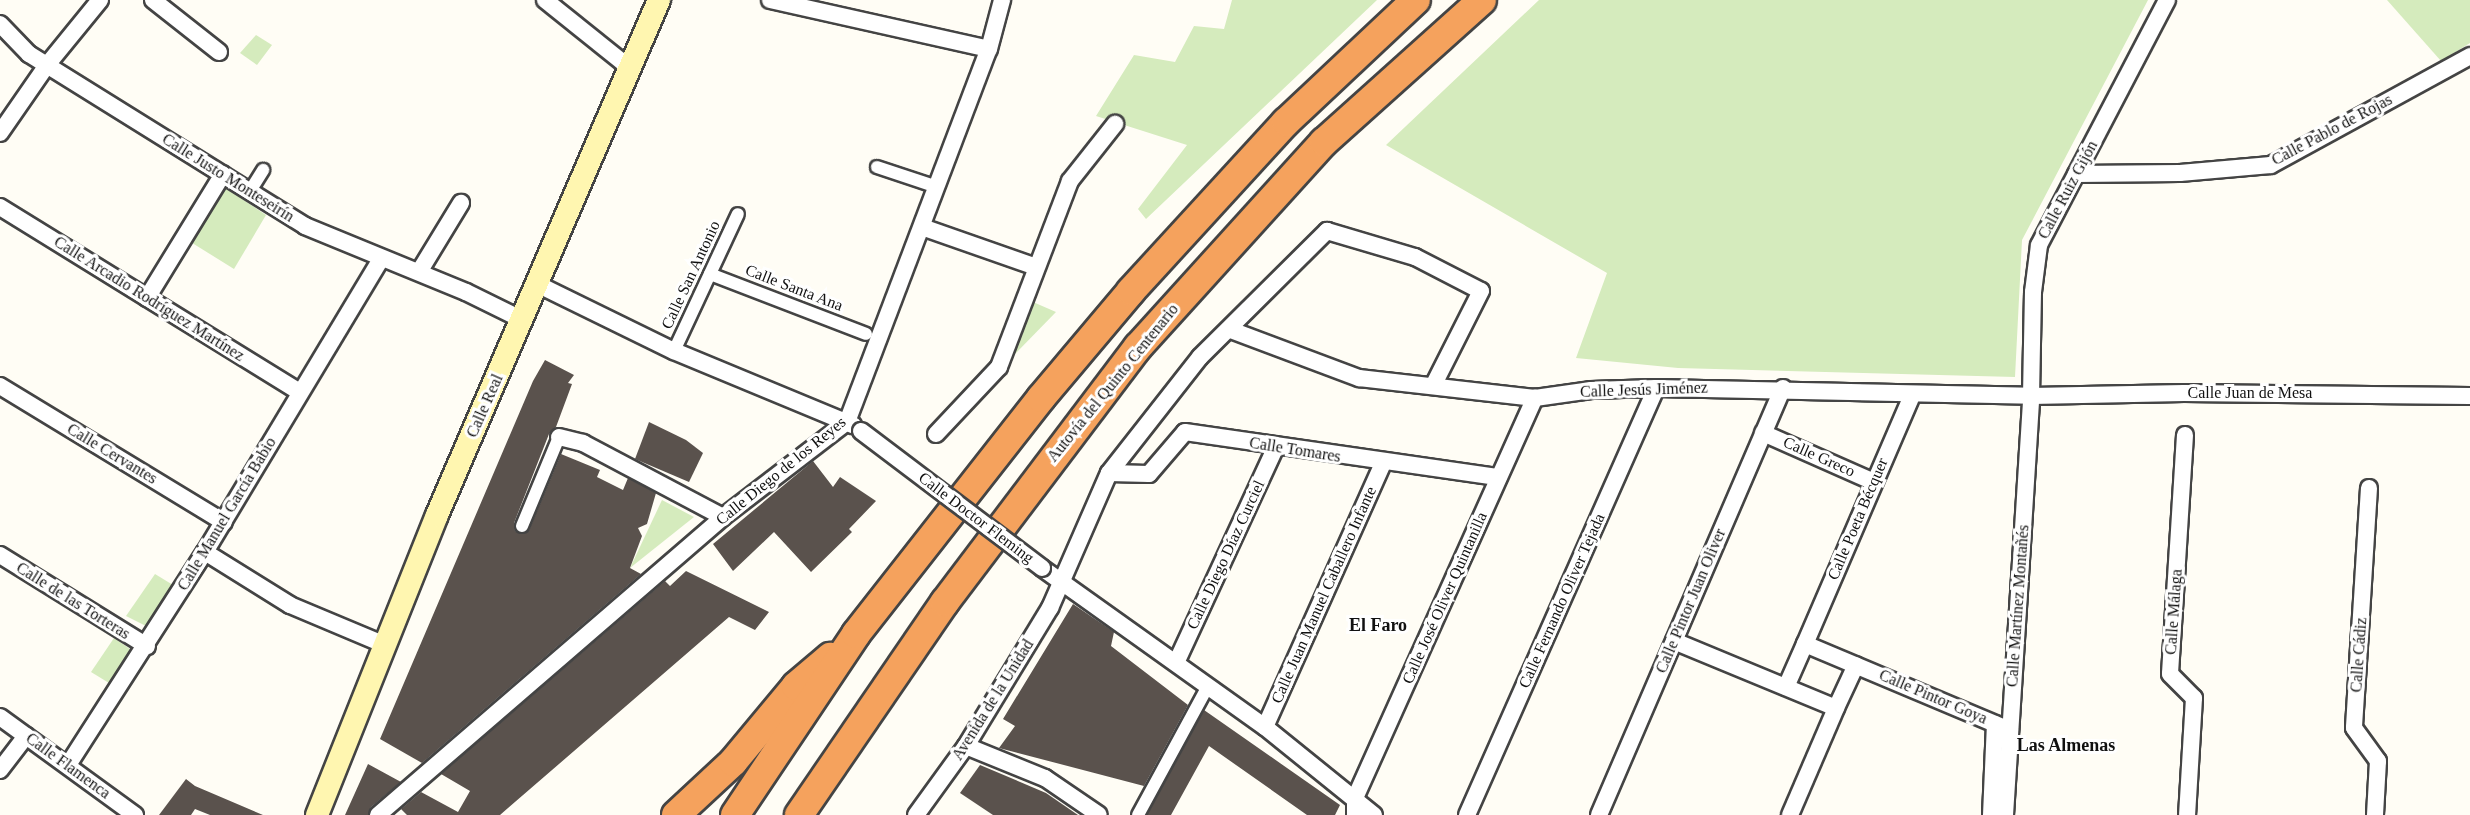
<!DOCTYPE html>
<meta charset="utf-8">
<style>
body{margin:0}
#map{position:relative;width:2470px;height:815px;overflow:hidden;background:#fffdf5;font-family:"Times New Roman",serif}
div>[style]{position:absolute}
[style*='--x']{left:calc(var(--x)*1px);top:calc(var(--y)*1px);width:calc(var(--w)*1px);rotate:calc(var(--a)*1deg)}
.green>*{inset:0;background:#d5ebbd}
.building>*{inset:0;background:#5a524d}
.roads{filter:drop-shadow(2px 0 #444) drop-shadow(-2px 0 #444) drop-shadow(0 2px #444) drop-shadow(0 -2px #444)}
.pedestrian>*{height:12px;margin:-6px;padding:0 6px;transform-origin:6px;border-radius:6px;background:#fff}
.minor>*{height:16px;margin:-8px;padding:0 8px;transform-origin:8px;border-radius:8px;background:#fff}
.secondary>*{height:22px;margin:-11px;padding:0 11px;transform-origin:11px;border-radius:11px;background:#fff6b0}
.motorway>*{height:28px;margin:-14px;padding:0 14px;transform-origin:14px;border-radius:14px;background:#f5a25d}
.bridges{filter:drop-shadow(2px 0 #444) drop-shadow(-2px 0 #444) drop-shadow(0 2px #444) drop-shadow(0 -2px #444)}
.minor-bridge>*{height:16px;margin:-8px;padding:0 8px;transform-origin:8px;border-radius:8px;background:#fff}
span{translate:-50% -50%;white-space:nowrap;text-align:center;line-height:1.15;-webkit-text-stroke:6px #fff;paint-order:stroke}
.street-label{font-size:16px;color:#111}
.neighbourhood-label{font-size:18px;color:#111;font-weight:700}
</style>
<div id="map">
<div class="green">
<div style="clip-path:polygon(1232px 0,1377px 0,1146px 219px,1138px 209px,1187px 145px,1096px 116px,1134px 55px,1175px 62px,1194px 26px,1224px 29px)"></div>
<div style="clip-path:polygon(1539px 0,2148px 0,2022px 240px,2015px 377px,1678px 368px,1576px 358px,1607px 273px,1386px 145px)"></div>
<div style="clip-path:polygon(2387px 0,2470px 0,2470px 43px,2441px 61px)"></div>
<div style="clip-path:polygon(256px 35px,272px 45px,257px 65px,240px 53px)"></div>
<div style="clip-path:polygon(224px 187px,266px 215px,234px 269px,189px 241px)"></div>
<div style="clip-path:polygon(1033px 302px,1056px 312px,1013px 356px)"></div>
<div style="clip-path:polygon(662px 500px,694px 517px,630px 568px)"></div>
<div style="clip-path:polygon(155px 574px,173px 585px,146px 626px,126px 616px)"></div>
<div style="clip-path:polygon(114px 638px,133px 651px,109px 683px,91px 672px)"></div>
</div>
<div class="building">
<div style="clip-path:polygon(545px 360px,574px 375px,568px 383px,572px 384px,556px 427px,549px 434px,514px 523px,515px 531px,522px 534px,529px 530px,561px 454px,600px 470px,597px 477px,623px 490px,628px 478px,656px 493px,647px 524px,638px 528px,642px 536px,630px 568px,641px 574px,422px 763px,380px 739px,533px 381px)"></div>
<div style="clip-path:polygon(649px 422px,686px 440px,703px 453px,689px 482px,635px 459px)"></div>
<div style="clip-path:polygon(813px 461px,833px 487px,840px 477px,876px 501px,849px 529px,852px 532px,811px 572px,774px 532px,733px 571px,713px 544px)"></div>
<div style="clip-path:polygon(686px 571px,769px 612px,755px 630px,729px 617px,500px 815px,407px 815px,401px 809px,421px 792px,458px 812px,470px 791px,441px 774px,665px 581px,670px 586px)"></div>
<div style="clip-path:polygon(1073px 604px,1114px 632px,1111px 646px,1188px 705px,1144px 786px,999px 748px,1015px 726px,1003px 719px)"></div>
<div style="clip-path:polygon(1204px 710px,1340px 805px,1335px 815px,1307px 815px,1209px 746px,1171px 815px,1147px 815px)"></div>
<div style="clip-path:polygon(368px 764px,401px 782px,371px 807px,368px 815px,345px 815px)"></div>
<div style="clip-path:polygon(980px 765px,1046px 793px,1078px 815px,993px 815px,960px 793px)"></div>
<div style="clip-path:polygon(186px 779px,195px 786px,263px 815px,210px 815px,195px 809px,191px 815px,159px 815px)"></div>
</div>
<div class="roads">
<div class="pedestrian">
<div style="--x:877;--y:167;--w:63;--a:18.4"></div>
<div style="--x:250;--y:191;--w:25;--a:-58"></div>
<div style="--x:710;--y:274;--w:167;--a:21"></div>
<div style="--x:674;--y:351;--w:151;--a:-65"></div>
<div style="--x:522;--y:526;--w:96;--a:-67.4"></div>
<div style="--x:1138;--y:815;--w:147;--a:-61.5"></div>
</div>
<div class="minor">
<div style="--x:153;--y:0;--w:84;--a:38.2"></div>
<div style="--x:545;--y:0;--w:109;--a:38.7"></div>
<div style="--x:770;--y:0;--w:224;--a:12.6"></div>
<div style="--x:0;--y:24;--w:42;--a:46"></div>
<div style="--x:29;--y:54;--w:325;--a:31.9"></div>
<div style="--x:305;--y:226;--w:174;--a:22.3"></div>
<div style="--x:466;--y:292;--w:64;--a:26.2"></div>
<div style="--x:0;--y:133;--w:83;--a:-55.3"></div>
<div style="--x:47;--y:65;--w:84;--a:-50.8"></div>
<div style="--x:2076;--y:174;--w:104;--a:-0.6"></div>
<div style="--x:2180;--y:173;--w:91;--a:-5"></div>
<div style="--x:2271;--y:165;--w:227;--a:-28.7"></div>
<div style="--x:0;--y:207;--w:350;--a:31.7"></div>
<div style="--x:922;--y:227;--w:121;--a:19.3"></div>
<div style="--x:419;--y:272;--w:81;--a:-58.7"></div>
<div style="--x:539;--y:285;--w:150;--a:26.1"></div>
<div style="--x:674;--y:351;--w:194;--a:22.5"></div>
<div style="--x:147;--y:298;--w:145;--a:-58.5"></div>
<div style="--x:1231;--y:330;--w:137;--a:20.6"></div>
<div style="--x:1359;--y:378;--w:177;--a:6.5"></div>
<div style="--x:1535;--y:398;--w:57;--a:-8.1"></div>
<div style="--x:1591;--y:390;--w:65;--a:-1.8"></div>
<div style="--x:1656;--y:388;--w:375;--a:1.2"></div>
<div style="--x:2031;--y:396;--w:153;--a:-1.1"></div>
<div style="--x:2184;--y:393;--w:286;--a:0.6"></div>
<div style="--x:0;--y:386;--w:262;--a:31.3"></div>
<div style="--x:1763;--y:433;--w:121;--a:23.8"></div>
<div style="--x:936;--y:434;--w:92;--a:-46.8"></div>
<div style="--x:999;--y:367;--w:199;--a:-69.1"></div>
<div style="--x:1070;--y:181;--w:73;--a:-51.7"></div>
<div style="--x:2185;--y:435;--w:239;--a:93.6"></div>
<div style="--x:2170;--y:674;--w:34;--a:45"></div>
<div style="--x:2194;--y:698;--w:117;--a:93.4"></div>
<div style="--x:559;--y:437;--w:25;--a:14"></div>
<div style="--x:583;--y:443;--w:158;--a:27.9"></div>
<div style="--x:1109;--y:473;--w:40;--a:1.4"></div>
<div style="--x:1149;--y:474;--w:55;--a:-49.4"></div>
<div style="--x:1185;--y:432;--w:317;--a:8.2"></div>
<div style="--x:2369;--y:488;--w:240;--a:93.6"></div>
<div style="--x:2354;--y:728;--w:41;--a:54"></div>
<div style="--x:2378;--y:761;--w:54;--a:93.2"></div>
<div style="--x:205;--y:552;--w:100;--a:31.9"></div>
<div style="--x:290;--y:605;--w:103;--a:22.8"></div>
<div style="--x:0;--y:555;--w:173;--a:31.8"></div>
<div style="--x:1042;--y:568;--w:274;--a:35.5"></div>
<div style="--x:1265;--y:727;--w:140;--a:38.9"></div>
<div style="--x:1674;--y:641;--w:175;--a:22.5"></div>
<div style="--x:1836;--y:708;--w:47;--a:-65.1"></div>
<div style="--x:1805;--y:644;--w:271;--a:-66.7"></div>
<div style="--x:1176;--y:663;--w:238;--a:-65.2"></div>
<div style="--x:1786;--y:687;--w:47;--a:-66.2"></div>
<div style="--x:1805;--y:644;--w:222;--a:22.8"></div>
<div style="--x:0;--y:717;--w:167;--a:36"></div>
<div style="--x:1265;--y:727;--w:289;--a:-65.9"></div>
<div style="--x:966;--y:746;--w:85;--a:22.1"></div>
<div style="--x:1045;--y:778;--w:65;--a:34.4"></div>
<div style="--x:68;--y:765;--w:253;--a:-57.3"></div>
<div style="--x:205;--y:552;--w:342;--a:-59"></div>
<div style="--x:0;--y:770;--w:43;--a:-52.6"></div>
<div style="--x:378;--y:815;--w:456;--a:-40.8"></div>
<div style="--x:723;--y:517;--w:156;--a:-37.5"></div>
<div style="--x:847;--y:422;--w:399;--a:-69.2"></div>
<div style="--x:989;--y:49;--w:51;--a:-75.1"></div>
<div style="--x:916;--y:815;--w:85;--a:-54.1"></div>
<div style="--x:966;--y:746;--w:162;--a:-58.7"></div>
<div style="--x:1050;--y:608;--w:147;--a:-66.4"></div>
<div style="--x:1109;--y:473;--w:147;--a:-51.9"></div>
<div style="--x:1200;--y:357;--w:179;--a:-44.8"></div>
<div style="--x:1327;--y:231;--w:92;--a:16.5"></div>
<div style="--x:1415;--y:257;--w:74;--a:27.3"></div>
<div style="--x:1481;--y:291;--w:106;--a:116.8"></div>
<div style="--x:1355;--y:815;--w:17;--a:-90"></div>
<div style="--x:1355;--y:798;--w:439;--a:-65.8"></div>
<div style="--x:1467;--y:815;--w:467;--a:-66.1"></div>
<div style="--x:1599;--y:815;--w:465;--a:-66.7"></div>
<div style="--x:1790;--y:815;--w:116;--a:-66.7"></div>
<div style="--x:1991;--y:815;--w:91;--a:-87.5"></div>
<div style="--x:2005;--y:815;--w:420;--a:-86.4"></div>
<div style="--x:2031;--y:396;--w:104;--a:-88.9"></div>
<div style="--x:2033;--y:292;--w:47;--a:-82.7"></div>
<div style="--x:2039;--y:245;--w:276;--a:-62.4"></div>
</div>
<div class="secondary">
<div style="--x:317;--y:815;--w:323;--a:-68.2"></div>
<div style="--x:437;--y:515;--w:561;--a:-66.68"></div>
</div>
<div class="motorway">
<div style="--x:676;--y:815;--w:78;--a:-42.9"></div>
<div style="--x:733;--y:762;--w:99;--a:-50.3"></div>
<div style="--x:796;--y:686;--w:45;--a:-40.5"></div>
<div style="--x:735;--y:815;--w:218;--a:-56.2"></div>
<div style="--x:856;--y:634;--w:300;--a:-51.9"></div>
<div style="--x:1041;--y:398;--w:140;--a:-49.9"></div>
<div style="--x:1131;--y:291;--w:229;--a:-47.5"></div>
<div style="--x:1286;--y:122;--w:178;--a:-43.2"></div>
<div style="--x:799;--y:815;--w:258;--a:-55.6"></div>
<div style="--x:945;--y:602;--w:320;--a:-52.9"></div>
<div style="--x:1138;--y:347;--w:277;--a:-47.8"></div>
<div style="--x:1324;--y:142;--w:212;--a:-41.9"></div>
</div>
</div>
<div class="bridges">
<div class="minor-bridge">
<div style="--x:861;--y:431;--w:227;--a:37.1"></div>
</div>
</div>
<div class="street-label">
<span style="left:2332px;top:130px;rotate:-28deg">Calle Pablo de Rojas</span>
<span style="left:228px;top:178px;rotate:32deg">Calle Justo Monteseirín</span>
<span style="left:2068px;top:190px;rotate:-62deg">Calle Ruiz Gijón</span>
<span style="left:691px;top:275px;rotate:-65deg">Calle San Antonio</span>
<span style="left:794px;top:288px;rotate:21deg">Calle Santa Ana</span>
<span style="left:149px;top:299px;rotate:32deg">Calle Arcadio Rodríguez Martínez</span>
<span style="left:1113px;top:383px;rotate:-51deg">Autovía del Quinto Centenario</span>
<span style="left:1644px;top:390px;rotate:-2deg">Calle Jesús Jiménez</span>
<span style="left:2250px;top:393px">Calle Juan de Mesa</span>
<span style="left:485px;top:406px;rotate:-66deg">Calle Real</span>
<span style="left:1295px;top:450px;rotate:9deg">Calle Tomares</span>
<span style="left:112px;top:454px;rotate:31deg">Calle Cervantes</span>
<span style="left:1819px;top:457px;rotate:24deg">Calle Greco</span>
<span style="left:781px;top:471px;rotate:-39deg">Calle Diego de los Reyes</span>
<span style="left:227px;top:514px;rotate:-59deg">Calle Manuel García Babio</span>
<span style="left:976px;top:518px;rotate:37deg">Calle Doctor Fleming</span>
<span style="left:1858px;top:519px;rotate:-67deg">Calle Poeta Bécquer</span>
<span style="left:1226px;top:555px;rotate:-65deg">Calle Diego Díaz Curciel</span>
<span style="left:1324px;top:595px;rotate:-66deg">Calle Juan Manuel Caballero Infante</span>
<span style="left:1445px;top:598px;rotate:-66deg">Calle José Oliver Quintanilla</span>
<span style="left:73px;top:601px;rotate:32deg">Calle de las Torteras</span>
<span style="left:1562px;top:601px;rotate:-66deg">Calle Fernando Oliver Tejada</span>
<span style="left:1691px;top:601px;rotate:-67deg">Calle Pintor Juan Oliver</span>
<span style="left:2018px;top:606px;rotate:-86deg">Calle Martínez Montañés</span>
<span style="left:2174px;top:612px;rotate:-86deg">Calle Málaga</span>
<span style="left:2359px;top:655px;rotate:-86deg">Calle Cádiz</span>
<span style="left:1933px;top:697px;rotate:23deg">Calle Pintor Goya</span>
<span style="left:993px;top:700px;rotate:-58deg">Avenida de la Unidad</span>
<span style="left:68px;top:766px;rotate:36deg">Calle Flamenca</span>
</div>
<div class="neighbourhood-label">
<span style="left:1378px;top:625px">El Faro</span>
<span style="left:2066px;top:745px">Las Almenas</span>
</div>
</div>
